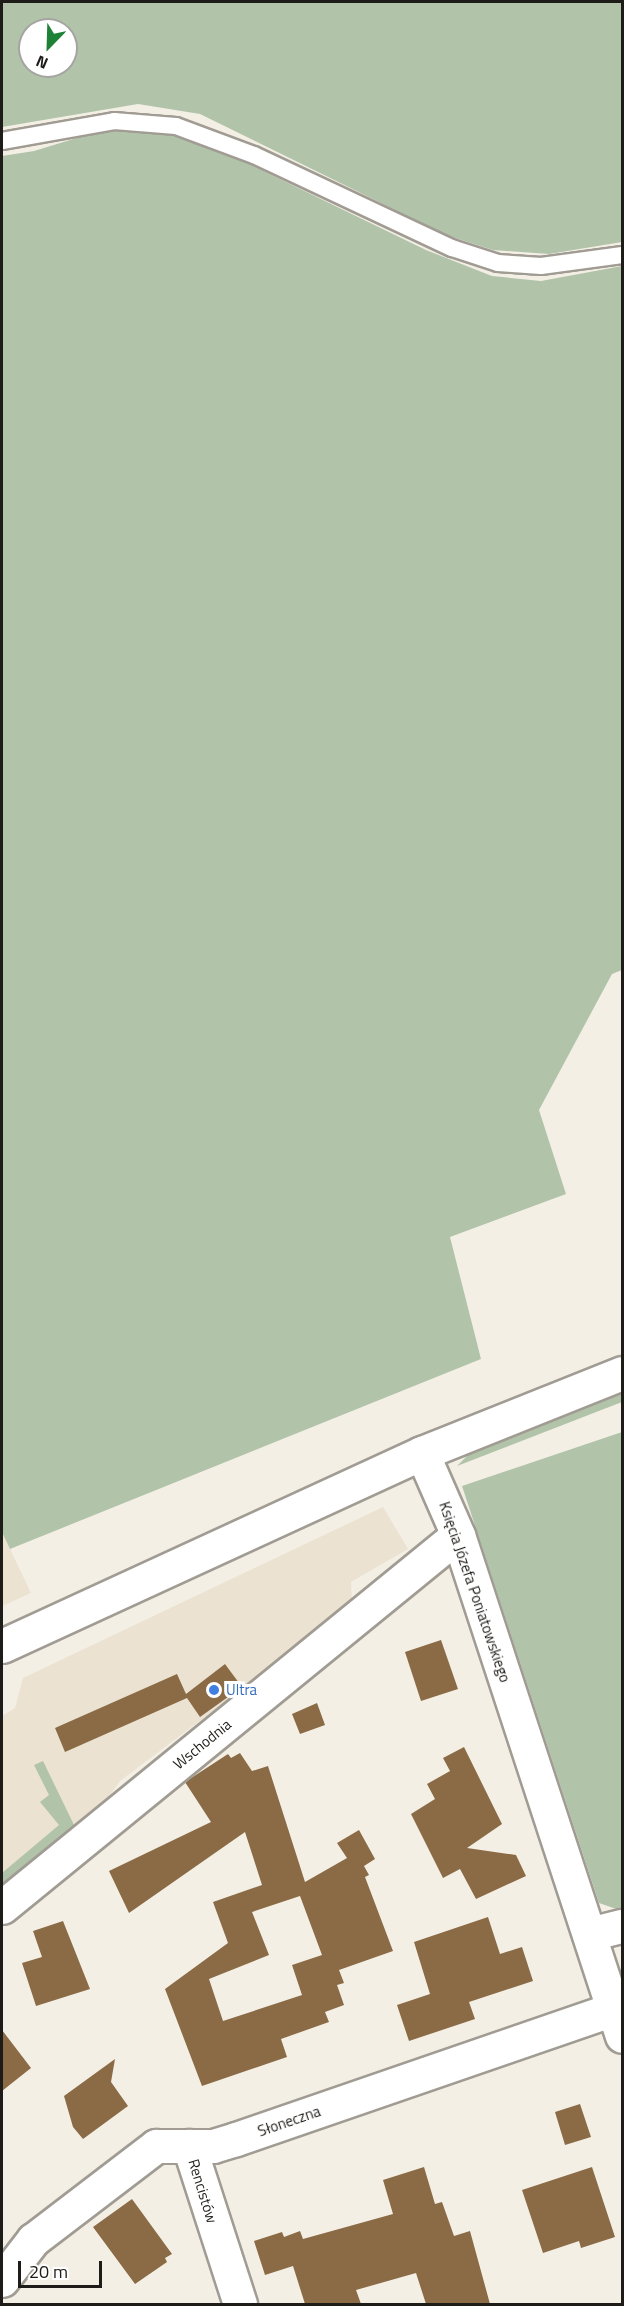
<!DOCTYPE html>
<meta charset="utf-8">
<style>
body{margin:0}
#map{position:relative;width:624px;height:2306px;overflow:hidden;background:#f4efe5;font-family:"Titillium Web",sans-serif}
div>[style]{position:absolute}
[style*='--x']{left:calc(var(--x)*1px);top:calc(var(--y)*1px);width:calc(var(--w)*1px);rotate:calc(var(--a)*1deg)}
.built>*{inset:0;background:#ebe2d1}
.green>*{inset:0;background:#b1c4aa}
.building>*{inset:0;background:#8a6b45}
.roads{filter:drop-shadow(2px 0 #a19c93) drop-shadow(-2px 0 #a19c93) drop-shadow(0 2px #a19c93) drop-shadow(0 -2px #a19c93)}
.lane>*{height:16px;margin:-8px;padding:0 8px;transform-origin:8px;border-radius:8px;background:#fff}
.street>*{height:33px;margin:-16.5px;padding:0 16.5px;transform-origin:16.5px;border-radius:16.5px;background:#fff}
.secondary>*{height:33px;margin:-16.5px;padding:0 16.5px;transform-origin:16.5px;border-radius:16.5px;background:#fff}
.dots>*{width:16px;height:16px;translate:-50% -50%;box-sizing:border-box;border:3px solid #fff;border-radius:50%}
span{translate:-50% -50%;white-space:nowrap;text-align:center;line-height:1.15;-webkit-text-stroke:6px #fff;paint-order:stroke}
.street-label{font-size:15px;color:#1e1c18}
.shop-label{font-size:15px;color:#366cbe}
.left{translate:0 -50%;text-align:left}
.frame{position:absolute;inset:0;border:3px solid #1e1c18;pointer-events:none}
.north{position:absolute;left:18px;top:18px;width:60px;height:60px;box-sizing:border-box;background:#fff;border:2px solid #a5a4a3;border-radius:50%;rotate:203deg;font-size:16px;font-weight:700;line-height:24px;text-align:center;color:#1e1c18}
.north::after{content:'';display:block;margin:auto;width:21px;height:27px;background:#1d8236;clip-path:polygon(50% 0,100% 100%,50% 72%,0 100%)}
.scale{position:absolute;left:18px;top:2261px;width:84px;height:27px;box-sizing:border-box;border:3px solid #1e1c18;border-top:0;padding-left:8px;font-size:18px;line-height:21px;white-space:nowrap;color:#1e1c18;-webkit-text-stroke:4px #fff;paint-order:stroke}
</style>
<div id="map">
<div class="built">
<div style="clip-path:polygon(383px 1507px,408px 1549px,351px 1582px,352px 1606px,120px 1781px,105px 1802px,2px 1886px,2px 1716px,15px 1708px,23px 1678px)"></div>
<div style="clip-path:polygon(2px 1532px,31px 1593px,2px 1606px)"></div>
</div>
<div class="green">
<div style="clip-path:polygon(evenodd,2px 2px,622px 2px,622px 242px,549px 254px,493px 250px,446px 235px,200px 114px,138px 104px,2px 127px,2px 2px,30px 30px,66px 30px,66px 66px,30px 66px,30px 30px)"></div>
<div style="clip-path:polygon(149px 129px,218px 149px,426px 250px,492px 276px,541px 281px,622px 266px,622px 970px,612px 974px,539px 1110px,566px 1194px,450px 1237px,481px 1359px,10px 1549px,2px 1532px,2px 156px,34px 151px,93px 133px)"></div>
<div style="clip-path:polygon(622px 1391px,622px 1402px,457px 1466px,474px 1449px)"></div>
<div style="clip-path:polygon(622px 1432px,622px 1911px,599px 1903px,462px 1486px)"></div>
<div style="clip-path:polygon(43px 1761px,75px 1827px,2px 1886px,2px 1873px,59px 1825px,40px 1802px,49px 1795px,34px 1765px)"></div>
</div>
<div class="building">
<div style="clip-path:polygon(441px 1640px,458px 1689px,421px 1701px,405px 1652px)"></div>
<div style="clip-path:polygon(225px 1664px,242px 1687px,200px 1717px,187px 1698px,65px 1752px,55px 1728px,177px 1674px,186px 1694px)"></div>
<div style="clip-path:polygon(317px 1703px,325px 1725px,300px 1734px,292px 1714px)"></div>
<div style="clip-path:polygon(464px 1747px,502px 1824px,467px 1848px,516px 1855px,526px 1876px,476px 1899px,460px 1869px,443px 1878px,411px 1814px,435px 1799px,427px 1784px,450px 1771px,443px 1758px)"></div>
<div style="clip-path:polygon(evenodd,240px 1753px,252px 1771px,268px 1766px,305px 1882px,347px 1858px,337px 1843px,359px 1830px,375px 1859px,364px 1866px,369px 1875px,365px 1877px,393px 1951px,339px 1970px,344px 1983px,337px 1985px,344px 2005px,325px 2012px,329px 2022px,281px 2039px,287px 2057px,202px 2086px,165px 1989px,228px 1943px,213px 1902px,262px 1885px,245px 1832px,129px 1913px,109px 1871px,211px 1822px,185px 1782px,228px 1754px,231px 1758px,240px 1753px,300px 1896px,322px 1955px,292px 1965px,302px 1995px,223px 2021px,209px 1979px,269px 1955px,252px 1912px,300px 1896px)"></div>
<div style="clip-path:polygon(488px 1917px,500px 1954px,522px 1947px,533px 1981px,469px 2002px,475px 2019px,409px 2041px,397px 2005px,430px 1994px,414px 1942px)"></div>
<div style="clip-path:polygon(63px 1921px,90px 1989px,36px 2006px,22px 1963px,42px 1957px,33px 1931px)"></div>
<div style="clip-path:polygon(2px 2030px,31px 2068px,2px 2091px)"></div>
<div style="clip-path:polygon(115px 2059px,111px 2082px,128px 2106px,83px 2139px,73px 2127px,64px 2096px)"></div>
<div style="clip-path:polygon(580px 2104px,591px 2137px,565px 2145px,555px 2112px)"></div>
<div style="clip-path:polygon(424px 2167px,435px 2204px,442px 2202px,454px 2236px,470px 2231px,490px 2304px,426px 2304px,416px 2273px,356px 2290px,361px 2304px,305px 2304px,293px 2266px,265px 2275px,254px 2241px,282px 2232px,284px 2237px,300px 2231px,303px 2239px,393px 2214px,383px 2180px)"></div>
<div style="clip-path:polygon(592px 2167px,615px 2237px,581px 2248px,579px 2241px,543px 2253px,522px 2190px)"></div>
<div style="clip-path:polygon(132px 2199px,172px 2254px,165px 2258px,167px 2262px,135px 2284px,93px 2227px)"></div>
</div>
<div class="roads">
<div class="lane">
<div style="--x:2;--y:141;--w:114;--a:-10.1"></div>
<div style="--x:114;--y:121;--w:62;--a:4.6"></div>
<div style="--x:176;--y:126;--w:83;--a:20.4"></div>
<div style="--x:254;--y:155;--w:219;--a:25.2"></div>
<div style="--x:452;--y:248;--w:48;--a:18.1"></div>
<div style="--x:498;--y:263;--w:43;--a:4"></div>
<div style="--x:541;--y:266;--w:82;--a:-7.7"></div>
</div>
<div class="street">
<div style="--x:422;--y:1453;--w:90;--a:66.3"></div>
<div style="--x:458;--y:1535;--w:527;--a:71.87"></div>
<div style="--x:2;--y:1907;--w:588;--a:-39.21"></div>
<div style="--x:589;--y:1934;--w:34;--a:-14"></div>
<div style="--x:189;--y:2146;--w:166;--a:72.1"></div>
<div style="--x:2;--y:2280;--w:51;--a:-52.2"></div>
<div style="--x:33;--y:2240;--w:155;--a:-37.4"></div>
<div style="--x:156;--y:2146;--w:57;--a:0"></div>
<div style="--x:213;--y:2146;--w:24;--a:-17"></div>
<div style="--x:236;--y:2139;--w:400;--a:-19"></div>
</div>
<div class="secondary">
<div style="--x:2;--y:1646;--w:462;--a:-24.7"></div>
<div style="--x:422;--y:1453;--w:215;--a:-21.8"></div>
</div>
</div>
<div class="dots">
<div style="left:214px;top:1690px;background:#3f7fe0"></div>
</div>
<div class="street-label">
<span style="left:475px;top:1592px;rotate:71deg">Księcia Józefa Poniatowskiego</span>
<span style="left:202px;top:1744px;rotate:-39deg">Wschodnia</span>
<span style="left:289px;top:2121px;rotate:-19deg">Słoneczna</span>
<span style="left:203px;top:2191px;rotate:73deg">Rencistów</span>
</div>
<div class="shop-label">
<span class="left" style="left:226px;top:1690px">Ultra</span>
</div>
<div class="frame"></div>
<div class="north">N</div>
<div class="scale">20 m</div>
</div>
